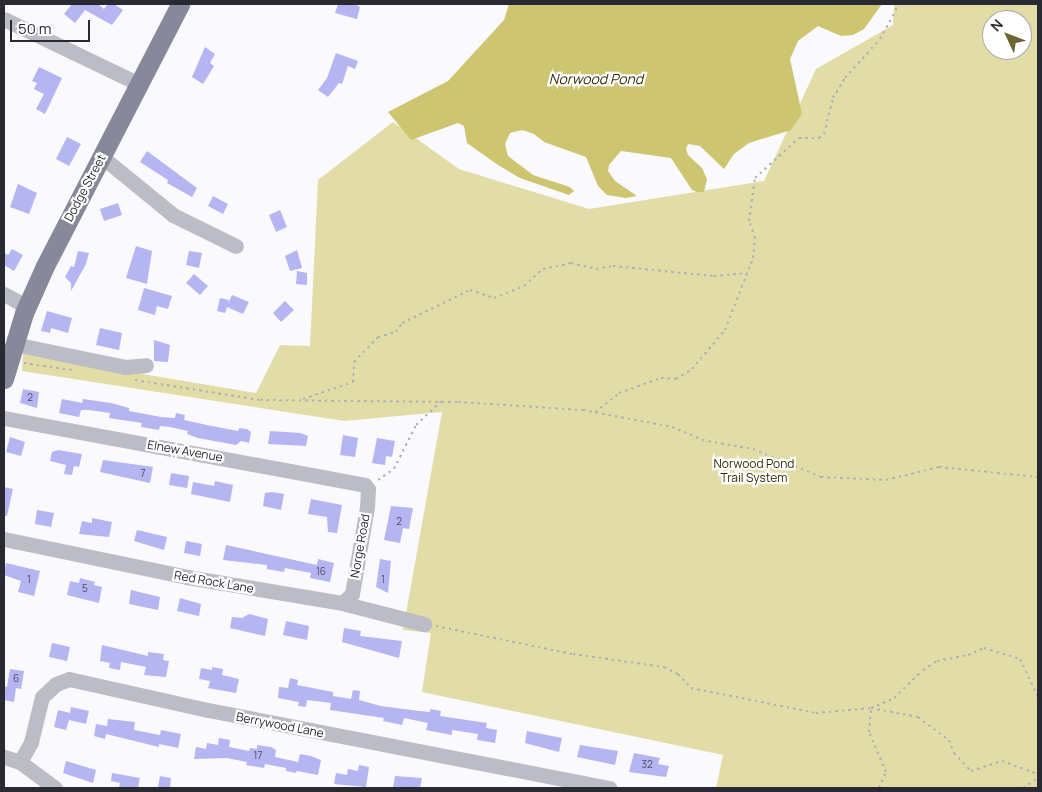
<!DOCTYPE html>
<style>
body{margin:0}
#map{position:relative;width:1042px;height:792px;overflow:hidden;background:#f9f9fe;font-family:Manrope,sans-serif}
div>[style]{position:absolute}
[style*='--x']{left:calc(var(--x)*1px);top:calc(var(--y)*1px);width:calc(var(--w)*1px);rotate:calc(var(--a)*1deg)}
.green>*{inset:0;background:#e2dda6}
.water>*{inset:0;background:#cdc570}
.building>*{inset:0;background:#b5b5f2}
.path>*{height:2px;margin-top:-1px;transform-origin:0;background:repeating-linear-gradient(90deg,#b0b1b7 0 2.5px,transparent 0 6.5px)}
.minor>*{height:15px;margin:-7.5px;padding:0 7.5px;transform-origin:7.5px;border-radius:7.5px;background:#bbbcc6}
.major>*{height:19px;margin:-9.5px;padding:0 9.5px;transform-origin:9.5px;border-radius:9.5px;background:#87889a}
span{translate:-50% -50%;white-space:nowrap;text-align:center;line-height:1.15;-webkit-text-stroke:4.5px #fff;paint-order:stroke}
.number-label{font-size:10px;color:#4b4c61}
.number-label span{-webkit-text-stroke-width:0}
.street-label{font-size:12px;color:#282931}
.park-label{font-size:12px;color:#302d06}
.water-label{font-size:14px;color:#34310b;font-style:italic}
.frame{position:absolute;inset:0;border:5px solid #282931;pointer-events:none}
.north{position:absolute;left:982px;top:10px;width:50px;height:50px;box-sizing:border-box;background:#fff;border:1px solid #a9a9ad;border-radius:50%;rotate:313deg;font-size:14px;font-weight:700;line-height:20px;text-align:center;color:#282931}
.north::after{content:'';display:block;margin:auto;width:18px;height:22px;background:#6a6532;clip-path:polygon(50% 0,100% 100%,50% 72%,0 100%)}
.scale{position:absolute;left:10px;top:20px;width:80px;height:22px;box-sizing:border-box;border:2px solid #282931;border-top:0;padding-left:6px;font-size:15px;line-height:18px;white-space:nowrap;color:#282931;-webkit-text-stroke:4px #fff;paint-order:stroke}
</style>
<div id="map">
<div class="green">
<div style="clip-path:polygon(evenodd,894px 4px,1038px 4px,1038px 788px,716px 788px,723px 755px,422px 692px,431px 633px,403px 630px,442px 412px,344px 421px,22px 371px,23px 354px,256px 393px,280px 345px,310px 346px,318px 180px,393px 122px,459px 169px,589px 209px,764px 181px,816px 69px,893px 25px,894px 4px,992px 20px,1022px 20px,1022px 50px,992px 50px,992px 20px)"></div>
</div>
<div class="water">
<div style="clip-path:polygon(509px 4px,882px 4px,864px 29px,853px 35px,841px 36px,818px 26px,798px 41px,790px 59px,802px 114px,791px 130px,749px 143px,734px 154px,724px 169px,700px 146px,688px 144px,686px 149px,688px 155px,702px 168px,707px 179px,704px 192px,697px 192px,692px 190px,671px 158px,621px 151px,609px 165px,608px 171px,615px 181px,637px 196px,626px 198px,607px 195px,598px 186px,586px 157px,544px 142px,534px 134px,522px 130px,510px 133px,505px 144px,508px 156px,533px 175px,570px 187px,574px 191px,569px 195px,520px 178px,498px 165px,467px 143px,464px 126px,458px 123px,411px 140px,388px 112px,448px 81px,504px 20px)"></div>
</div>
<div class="building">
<div style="clip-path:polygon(72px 4px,98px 4px,104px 9px,108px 4px,114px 4px,123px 10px,112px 25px,85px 10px,75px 23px,64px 14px)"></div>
<div style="clip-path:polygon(338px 4px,355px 4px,360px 7px,357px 19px,335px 13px)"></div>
<div style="clip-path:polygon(205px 47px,215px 54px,210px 63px,214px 66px,203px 84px,192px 77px)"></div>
<div style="clip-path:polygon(336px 53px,358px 61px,355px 69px,348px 66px,342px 84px,339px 83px,328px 97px,318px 90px,327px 78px)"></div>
<div style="clip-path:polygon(39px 67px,62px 78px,45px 114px,36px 109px,44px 94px,34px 89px,37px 83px,32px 81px)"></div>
<div style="clip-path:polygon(67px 137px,81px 144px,69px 166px,56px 159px)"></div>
<div style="clip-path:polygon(147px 151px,197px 188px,192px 197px,167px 183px,168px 180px,140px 162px)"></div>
<div style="clip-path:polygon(18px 184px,37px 193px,29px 214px,10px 207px)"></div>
<div style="clip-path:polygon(213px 196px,228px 204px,223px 214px,208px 206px)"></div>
<div style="clip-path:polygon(118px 203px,122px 215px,104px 221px,100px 209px)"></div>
<div style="clip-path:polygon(280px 210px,287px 227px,276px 232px,269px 215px)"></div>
<div style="clip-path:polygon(136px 246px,152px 251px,147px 284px,126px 278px)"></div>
<div style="clip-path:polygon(12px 249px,23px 255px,14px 271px,4px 265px,4px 253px,8px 255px)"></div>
<div style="clip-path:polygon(297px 250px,302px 268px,290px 271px,285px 256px)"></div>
<div style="clip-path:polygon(78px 251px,89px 253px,86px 264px,71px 291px,71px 283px,65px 277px,71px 266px,74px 267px)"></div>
<div style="clip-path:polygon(189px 251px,202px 253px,199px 268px,186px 265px)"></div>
<div style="clip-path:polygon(297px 271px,307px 273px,307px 285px,296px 284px)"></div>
<div style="clip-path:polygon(194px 274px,208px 286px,200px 295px,186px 283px)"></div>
<div style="clip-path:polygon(144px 288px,172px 296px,168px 309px,157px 306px,155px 315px,138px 310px)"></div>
<div style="clip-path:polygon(232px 295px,249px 302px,243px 314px,227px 307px,225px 313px,217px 311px,220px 298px,229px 300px,228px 304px)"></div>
<div style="clip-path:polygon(285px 301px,294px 310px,281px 322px,273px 313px)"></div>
<div style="clip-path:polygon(47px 311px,72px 318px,68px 333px,51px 328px,50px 333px,41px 331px)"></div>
<div style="clip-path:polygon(100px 328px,122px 333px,119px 350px,96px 345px)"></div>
<div style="clip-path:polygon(154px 340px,170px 345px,168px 362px,154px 361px)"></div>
<div style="clip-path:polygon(23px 389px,39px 392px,37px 408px,20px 403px)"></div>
<div style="clip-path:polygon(62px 399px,82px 403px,83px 399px,111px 403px,129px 408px,129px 411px,161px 417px,175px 418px,176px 413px,185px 415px,184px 420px,207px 425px,238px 431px,239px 428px,247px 429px,251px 432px,249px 443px,241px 441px,236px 445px,198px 438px,187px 434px,188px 431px,170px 427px,160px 426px,159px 430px,141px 427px,142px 423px,109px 418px,110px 413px,89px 410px,81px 410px,79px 417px,59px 413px)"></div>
<div style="clip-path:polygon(270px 431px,301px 433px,308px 436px,306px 446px,268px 444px)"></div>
<div style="clip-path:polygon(343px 435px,358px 438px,355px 457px,340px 455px)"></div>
<div style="clip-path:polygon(10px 437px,25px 442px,21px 456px,6px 452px)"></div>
<div style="clip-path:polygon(377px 438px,395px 441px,392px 457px,386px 456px,385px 465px,372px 463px)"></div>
<div style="clip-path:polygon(58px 450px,82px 454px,79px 467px,74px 466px,72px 475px,64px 474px,66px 465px,50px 461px,52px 452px)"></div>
<div style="clip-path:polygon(103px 460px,153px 467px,150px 483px,100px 472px)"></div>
<div style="clip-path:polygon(171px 473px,189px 476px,187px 488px,169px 485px)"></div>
<div style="clip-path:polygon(215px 481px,233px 485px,230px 502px,191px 494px,193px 482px,214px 486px)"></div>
<div style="clip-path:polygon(4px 487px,13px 489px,7px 516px,4px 516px)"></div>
<div style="clip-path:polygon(272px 492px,284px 494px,281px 510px,263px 506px,265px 493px)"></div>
<div style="clip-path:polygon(311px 499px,342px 505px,337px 533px,328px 532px,327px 517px,308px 514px)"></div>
<div style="clip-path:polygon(391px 506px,413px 508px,409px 529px,403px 528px,400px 543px,384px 540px)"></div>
<div style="clip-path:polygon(37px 510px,54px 513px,51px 527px,35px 524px)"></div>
<div style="clip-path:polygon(92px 518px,112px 522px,109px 537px,79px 534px,82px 521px,92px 523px)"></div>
<div style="clip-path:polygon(137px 530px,167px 537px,164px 550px,134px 541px)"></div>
<div style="clip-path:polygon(186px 541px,202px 544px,200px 556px,184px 553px)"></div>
<div style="clip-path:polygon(226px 545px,317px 565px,318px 559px,334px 563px,330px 582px,310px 578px,311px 573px,285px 568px,284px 572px,267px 569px,267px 565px,223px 560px)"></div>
<div style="clip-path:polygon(380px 559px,391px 561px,388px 593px,376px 587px)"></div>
<div style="clip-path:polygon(6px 563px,40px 571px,34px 596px,18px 592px,21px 581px,4px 575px)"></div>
<div style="clip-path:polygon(80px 578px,95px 582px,94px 585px,102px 587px,99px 603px,67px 595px,70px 581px,79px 583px)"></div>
<div style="clip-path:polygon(131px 590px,160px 597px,158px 610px,129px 604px)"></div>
<div style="clip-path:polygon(180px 598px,201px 604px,199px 616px,177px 611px)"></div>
<div style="clip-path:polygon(249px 614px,268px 619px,265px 636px,230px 628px,232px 617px,242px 618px)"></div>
<div style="clip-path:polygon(286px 621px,309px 626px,307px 640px,283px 635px)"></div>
<div style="clip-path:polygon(344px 628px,361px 631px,360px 636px,402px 641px,399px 658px,342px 642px)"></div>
<div style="clip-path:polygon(52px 643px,70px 647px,67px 661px,49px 657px)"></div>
<div style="clip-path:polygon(102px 645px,148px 656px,148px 652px,164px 654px,163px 660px,169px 661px,166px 677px,144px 675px,146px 667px,121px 662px,120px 670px,109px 668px,110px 663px,100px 661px)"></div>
<div style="clip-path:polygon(212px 667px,223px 669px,222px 675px,239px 679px,236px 693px,208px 688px,210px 681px,199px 679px,201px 668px,212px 670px)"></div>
<div style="clip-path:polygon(10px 669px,24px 671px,21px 689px,16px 688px,14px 702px,4px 700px,4px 686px,7px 687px)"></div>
<div style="clip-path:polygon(290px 678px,298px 680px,297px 685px,333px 692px,333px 696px,351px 699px,353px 690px,360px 691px,359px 700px,381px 706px,419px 711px,430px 712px,430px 709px,441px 711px,440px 716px,487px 723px,486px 728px,497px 730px,495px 743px,477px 740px,478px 734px,452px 730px,452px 735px,426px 730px,428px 723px,404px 718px,402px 725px,383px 721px,384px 718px,330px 710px,331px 703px,307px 700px,306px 707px,298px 706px,299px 702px,278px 698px,279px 687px,288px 688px)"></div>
<div style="clip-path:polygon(71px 707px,89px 711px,86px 724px,69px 720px,66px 730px,54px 727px,58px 710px,70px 713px)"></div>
<div style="clip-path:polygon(108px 719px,135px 722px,134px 730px,160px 735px,161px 730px,181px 734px,178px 748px,159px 744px,159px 747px,106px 734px,105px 739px,94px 736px,96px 724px,107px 726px)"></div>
<div style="clip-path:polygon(527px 731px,562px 738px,559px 752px,525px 743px)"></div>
<div style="clip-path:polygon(219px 738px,230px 740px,229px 747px,249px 751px,250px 748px,257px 749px,257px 745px,271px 747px,276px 750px,275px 757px,298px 762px,300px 754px,311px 756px,321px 760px,318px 775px,297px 771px,296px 773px,286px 771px,286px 768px,265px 764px,264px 768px,246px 765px,247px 762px,227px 758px,194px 759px,196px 747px,206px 749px,207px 743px,218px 745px)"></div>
<div style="clip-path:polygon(580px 745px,618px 751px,615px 765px,577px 757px)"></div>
<div style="clip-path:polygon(634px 753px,660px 758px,658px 764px,669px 766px,666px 777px,629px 772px)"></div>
<div style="clip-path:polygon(66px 761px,96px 770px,93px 783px,63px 773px)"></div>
<div style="clip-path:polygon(359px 765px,369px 767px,366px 787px,334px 784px,336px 773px,347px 775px,348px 769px,358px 771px)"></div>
<div style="clip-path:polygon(112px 773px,140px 778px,138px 788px,119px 788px,120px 783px,111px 781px)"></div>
<div style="clip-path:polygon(160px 776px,171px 778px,170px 788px,158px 788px)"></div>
<div style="clip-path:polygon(395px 776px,422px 778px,420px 788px,393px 788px)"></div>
</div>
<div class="path">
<div style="--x:24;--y:363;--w:49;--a:8.1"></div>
<div style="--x:135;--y:380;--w:127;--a:9.1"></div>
<div style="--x:260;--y:400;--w:198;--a:0.6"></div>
<div style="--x:458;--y:402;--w:125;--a:3.7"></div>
<div style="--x:583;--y:410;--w:91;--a:10.8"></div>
<div style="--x:672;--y:427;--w:33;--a:23"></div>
<div style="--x:702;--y:440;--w:52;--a:10"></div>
<div style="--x:753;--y:449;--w:74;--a:22.4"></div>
<div style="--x:821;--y:477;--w:65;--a:2.6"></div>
<div style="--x:886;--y:480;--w:55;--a:-13.8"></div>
<div style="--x:939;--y:467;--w:100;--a:5.8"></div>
<div style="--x:303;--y:399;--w:53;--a:-18.8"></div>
<div style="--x:353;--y:382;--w:20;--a:-87"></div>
<div style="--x:354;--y:362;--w:35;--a:-46"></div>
<div style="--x:378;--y:337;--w:19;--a:-16"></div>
<div style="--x:396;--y:332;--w:11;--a:-56"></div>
<div style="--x:402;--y:323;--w:76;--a:-25.9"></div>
<div style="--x:470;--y:290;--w:25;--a:18"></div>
<div style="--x:494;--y:298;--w:32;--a:-22"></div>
<div style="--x:524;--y:286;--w:25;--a:-42"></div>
<div style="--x:543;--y:269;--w:29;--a:-12"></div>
<div style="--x:571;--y:263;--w:26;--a:13"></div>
<div style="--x:596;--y:269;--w:17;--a:-10"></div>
<div style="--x:613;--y:266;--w:101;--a:5.7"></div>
<div style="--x:714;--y:276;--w:33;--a:-5"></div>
<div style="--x:595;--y:412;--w:31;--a:-38"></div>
<div style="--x:619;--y:393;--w:45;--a:-19.7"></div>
<div style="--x:661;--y:378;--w:15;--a:4"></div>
<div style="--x:676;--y:379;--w:19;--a:-32"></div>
<div style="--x:692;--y:369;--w:51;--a:-49.8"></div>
<div style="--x:725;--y:330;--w:77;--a:-68.7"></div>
<div style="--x:753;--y:258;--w:20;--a:-84"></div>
<div style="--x:755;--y:238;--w:18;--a:-109"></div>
<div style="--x:749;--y:221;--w:43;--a:-82.1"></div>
<div style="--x:755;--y:178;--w:59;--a:-42.3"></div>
<div style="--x:799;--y:138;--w:20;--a:0"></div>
<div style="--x:819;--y:138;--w:6;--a:-39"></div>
<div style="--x:824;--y:134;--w:37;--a:-76"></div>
<div style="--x:833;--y:98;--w:23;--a:-59"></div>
<div style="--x:845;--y:78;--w:52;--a:-48.1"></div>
<div style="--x:880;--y:39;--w:33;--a:-61"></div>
<div style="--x:896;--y:10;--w:6;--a:-90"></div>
<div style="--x:378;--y:480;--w:19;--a:-35"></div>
<div style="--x:394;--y:469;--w:49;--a:-63.4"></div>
<div style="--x:416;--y:425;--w:35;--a:-43"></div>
<div style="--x:436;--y:626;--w:140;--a:11.6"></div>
<div style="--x:573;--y:654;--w:92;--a:8.1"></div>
<div style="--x:664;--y:667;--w:16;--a:27"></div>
<div style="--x:678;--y:674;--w:19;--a:47"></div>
<div style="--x:691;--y:688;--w:127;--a:11.3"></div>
<div style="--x:816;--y:713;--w:55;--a:-5.2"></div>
<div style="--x:871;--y:708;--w:48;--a:10.8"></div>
<div style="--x:918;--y:717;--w:39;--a:37"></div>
<div style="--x:949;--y:740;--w:14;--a:69"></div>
<div style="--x:954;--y:753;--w:25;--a:47"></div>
<div style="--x:971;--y:771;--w:33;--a:-18"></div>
<div style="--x:1002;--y:761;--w:38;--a:20"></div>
<div style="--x:1038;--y:752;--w:7;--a:90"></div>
<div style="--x:879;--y:788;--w:17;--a:-66"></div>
<div style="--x:886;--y:772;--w:43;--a:-113"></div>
<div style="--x:869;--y:732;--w:24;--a:-85"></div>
<div style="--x:871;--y:708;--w:25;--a:-23"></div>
<div style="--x:894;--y:698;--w:40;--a:-44"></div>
<div style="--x:923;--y:670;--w:17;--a:-33"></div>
<div style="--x:937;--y:661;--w:32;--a:-11"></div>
<div style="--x:968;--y:655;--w:17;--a:-24"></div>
<div style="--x:984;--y:648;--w:38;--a:17"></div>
<div style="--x:1020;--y:659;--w:42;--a:64.7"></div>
<div style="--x:1023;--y:788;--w:18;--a:-34"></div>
</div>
<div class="minor">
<div style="--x:4;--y:19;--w:150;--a:25.7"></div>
<div style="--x:101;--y:156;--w:93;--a:39.3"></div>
<div style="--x:173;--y:215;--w:70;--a:26.2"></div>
<div style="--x:4;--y:294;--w:26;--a:29"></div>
<div style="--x:14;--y:344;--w:113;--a:11.7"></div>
<div style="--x:125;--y:367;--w:21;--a:-5"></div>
<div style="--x:4;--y:418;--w:367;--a:10.5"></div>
<div style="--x:365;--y:485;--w:5;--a:53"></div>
<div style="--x:368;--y:489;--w:18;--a:93"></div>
<div style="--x:367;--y:507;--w:88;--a:99.8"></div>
<div style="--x:352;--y:594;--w:13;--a:138"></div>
<div style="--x:4;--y:539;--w:187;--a:11.7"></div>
<div style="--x:187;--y:577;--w:157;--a:9.5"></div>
<div style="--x:342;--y:603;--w:85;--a:14.4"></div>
<div style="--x:4;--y:757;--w:17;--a:17"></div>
<div style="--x:20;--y:762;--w:23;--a:-61"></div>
<div style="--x:31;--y:742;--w:46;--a:-76.3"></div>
<div style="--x:42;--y:697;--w:19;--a:-43"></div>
<div style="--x:56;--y:684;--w:14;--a:-21"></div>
<div style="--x:69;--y:679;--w:142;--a:12.6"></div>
<div style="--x:208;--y:710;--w:409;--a:11"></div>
<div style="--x:20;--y:762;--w:44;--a:36.6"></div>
</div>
<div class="major">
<div style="--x:4;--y:379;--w:69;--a:-73.1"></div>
<div style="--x:24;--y:313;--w:51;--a:-65.9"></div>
<div style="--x:45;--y:266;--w:295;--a:-62.7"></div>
</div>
<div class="number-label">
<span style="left:30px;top:398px">2</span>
<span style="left:143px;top:474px">7</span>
<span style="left:399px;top:522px">2</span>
<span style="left:321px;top:572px">16</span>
<span style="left:29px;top:580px">1</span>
<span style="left:383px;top:580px">1</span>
<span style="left:85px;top:589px">5</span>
<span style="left:16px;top:679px">6</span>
<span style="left:258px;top:756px">17</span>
<span style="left:647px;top:765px">32</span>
</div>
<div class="street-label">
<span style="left:85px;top:188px;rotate:-62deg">Dodge Street</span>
<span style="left:185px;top:451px;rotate:10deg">Elnew Avenue</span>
<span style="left:360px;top:546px;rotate:-80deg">Norge Road</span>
<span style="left:214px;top:582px;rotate:10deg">Red Rock Lane</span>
<span style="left:280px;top:725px;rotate:11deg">Berrywood Lane</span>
</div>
<div class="park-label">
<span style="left:754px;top:471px">Norwood Pond<br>Trail System</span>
</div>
<div class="water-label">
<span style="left:596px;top:79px">Norwood Pond</span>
</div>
<div class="frame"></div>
<div class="north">N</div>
<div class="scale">50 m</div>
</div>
